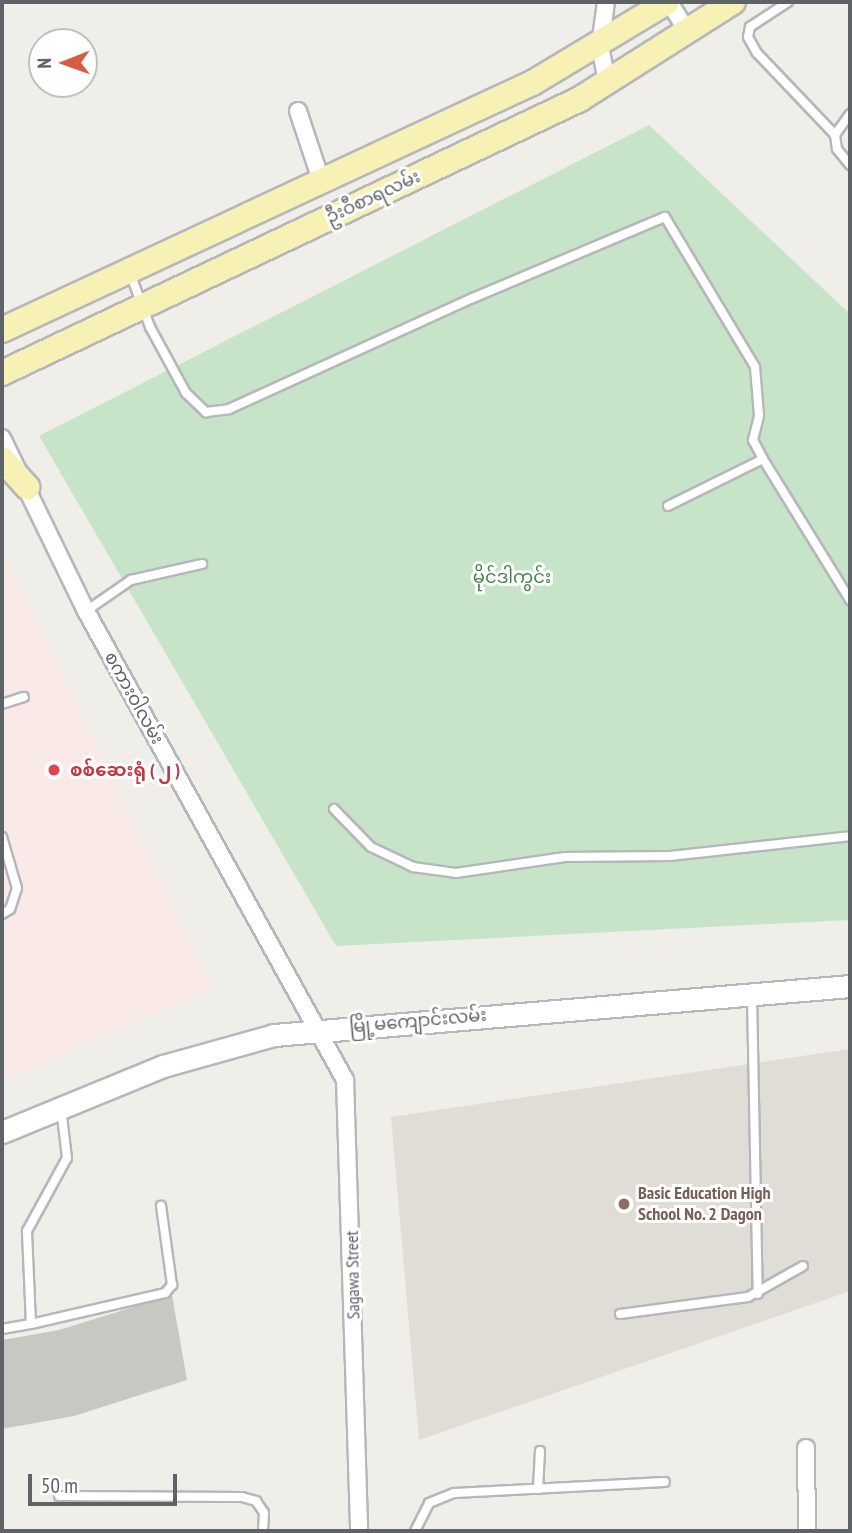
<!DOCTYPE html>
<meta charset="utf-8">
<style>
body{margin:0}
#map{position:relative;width:852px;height:1533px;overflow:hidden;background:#f0eee8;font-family:"PT Sans Narrow","Noto Sans Myanmar",sans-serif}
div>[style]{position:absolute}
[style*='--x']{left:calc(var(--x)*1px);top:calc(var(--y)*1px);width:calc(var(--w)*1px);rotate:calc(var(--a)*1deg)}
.education>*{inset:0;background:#dfddd6}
.medical>*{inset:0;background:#faeae7}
.green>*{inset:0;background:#c7e4c9}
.building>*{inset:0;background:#c8c8c2}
.roads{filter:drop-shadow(2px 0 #b5b7bb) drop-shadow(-2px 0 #b5b7bb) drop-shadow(0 2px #b5b7bb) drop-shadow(0 -2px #b5b7bb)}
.service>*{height:8px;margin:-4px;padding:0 4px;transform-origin:4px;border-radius:4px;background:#fff}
.minor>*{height:16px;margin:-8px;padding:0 8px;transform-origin:8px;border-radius:8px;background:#fff}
.secondary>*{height:21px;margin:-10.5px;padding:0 10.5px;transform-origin:10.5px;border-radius:10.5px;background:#fff}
.primary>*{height:24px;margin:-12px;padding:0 12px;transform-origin:12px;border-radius:12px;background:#f7f1b5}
.dots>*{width:19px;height:19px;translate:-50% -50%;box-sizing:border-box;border:4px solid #fff;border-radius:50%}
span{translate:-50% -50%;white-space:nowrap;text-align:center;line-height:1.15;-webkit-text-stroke:6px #fff;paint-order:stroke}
.street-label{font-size:18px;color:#5f6266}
.park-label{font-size:18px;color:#408548}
.health-label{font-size:18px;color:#be3a42;font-weight:700}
.left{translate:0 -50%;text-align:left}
.education-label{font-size:18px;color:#785e54;font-weight:700}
.frame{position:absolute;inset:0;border:4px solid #5f6266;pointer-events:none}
.north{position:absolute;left:28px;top:28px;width:70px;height:70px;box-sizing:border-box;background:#fff;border:2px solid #bfc0c2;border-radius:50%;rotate:269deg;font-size:19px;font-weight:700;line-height:28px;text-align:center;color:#5f6266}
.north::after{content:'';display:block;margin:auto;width:24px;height:32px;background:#d95a45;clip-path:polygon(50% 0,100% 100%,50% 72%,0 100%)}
.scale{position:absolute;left:28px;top:1474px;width:149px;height:32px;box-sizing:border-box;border:4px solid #5f6266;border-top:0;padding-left:9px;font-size:21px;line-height:24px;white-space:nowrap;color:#5f6266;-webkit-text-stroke:5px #fff;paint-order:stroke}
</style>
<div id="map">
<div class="education">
<div style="clip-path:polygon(850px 1049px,850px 1291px,419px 1440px,391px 1117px)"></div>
</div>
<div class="medical">
<div style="clip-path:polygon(2px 552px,212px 988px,2px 1080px)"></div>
</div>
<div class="green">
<div style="clip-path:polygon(649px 125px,850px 314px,850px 920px,336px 946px,39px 436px)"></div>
</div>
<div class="building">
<div style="clip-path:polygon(172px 1295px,187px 1380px,74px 1416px,2px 1429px,2px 1340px,59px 1330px)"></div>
</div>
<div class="roads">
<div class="service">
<div style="--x:788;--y:2;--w:45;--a:146.7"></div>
<div style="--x:750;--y:27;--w:10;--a:101"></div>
<div style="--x:748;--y:37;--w:18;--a:61"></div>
<div style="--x:757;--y:53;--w:113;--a:46.4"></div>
<div style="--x:850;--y:114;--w:26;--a:126"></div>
<div style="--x:835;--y:135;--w:14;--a:82"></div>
<div style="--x:837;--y:149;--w:21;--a:51"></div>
<div style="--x:130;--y:273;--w:58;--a:69.7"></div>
<div style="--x:150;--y:327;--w:75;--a:61.4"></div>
<div style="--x:186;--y:393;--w:28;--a:44"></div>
<div style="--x:206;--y:412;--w:23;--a:-7"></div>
<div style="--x:229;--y:409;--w:268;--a:-24.5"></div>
<div style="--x:473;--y:298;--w:208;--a:-22.9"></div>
<div style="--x:665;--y:217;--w:175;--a:59"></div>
<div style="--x:755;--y:367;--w:49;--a:85.3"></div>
<div style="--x:759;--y:416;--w:25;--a:104"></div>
<div style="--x:753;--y:440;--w:21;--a:62"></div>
<div style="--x:763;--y:459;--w:106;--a:153.7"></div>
<div style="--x:763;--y:459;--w:166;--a:58.3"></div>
<div style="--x:86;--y:611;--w:55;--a:-34.6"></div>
<div style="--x:131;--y:580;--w:73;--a:-12.7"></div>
<div style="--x:2;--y:704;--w:23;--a:-18"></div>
<div style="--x:334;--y:809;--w:53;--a:45.8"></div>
<div style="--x:371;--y:847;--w:47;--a:25.5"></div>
<div style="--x:413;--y:867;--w:43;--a:7.9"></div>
<div style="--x:456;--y:873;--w:110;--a:-8.4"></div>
<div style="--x:565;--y:857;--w:105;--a:-0.5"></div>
<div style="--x:670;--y:856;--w:181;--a:-6.3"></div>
<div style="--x:2;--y:837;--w:53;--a:73.6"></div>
<div style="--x:17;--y:888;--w:22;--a:108"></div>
<div style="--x:10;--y:909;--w:9;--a:148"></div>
<div style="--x:752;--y:995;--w:299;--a:88.9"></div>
<div style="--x:620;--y:1314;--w:129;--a:-7.6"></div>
<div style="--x:748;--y:1297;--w:63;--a:-29.4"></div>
<div style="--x:31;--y:1324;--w:138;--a:-13"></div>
<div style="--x:165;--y:1293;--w:11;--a:-49"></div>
<div style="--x:172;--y:1285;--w:80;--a:-97.9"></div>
<div style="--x:2;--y:1329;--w:29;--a:-10"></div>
<div style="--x:31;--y:1324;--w:93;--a:-92.5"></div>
<div style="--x:27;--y:1231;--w:83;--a:-61.3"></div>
<div style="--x:67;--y:1158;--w:50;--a:-96.8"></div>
<div style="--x:538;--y:1489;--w:38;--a:-87"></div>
<div style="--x:59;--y:1496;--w:183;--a:0.3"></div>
<div style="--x:242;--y:1497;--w:15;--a:16"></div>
<div style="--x:256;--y:1501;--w:14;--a:56"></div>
<div style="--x:264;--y:1513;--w:18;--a:93"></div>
<div style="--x:415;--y:1531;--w:31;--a:-63"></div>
<div style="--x:429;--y:1503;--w:27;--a:-22"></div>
<div style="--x:454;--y:1493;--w:211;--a:-3"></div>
</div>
<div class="minor">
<div style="--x:606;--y:2;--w:44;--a:97.8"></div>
<div style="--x:600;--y:46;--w:38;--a:79"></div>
<div style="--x:669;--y:2;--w:36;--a:58"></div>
<div style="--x:298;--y:111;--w:73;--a:71.6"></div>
<div style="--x:2;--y:438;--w:192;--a:64.1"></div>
<div style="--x:86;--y:611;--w:536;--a:61.09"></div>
<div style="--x:345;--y:1080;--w:451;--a:88.2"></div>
<div style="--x:806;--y:1448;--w:83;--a:89.3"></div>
</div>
<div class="secondary">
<div style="--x:2;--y:1132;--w:174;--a:-22.3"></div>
<div style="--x:163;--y:1066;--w:115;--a:-15.6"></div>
<div style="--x:274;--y:1035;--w:578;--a:-4.86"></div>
</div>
<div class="primary">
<div style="--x:2;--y:330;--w:587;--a:-24.99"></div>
<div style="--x:534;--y:82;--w:155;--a:-31"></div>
<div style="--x:2;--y:373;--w:640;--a:-25.36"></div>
<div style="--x:580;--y:99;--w:181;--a:-32.4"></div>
<div style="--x:2;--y:459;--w:38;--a:48"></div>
</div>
</div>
<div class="dots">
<div style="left:54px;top:770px;background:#e0444e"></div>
<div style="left:624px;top:1204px;background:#8d6e63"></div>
</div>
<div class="street-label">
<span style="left:373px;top:197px;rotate:-25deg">ဦးဝီစာရလမ်း</span>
<span style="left:134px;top:698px;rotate:61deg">စကားဝါလမ်း</span>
<span style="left:418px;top:1021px;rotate:-5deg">မြို့မကျောင်းလမ်း</span>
<span style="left:353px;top:1275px;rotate:-91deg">Sagawa Street</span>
</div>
<div class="park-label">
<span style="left:512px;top:577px">မိုင်ဒါကွင်း</span>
</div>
<div class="health-label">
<span class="left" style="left:70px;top:770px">စစ်ဆေးရုံ ( ၂ )</span>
</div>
<div class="education-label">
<span class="left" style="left:638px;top:1204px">Basic Education High<br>School No. 2 Dagon</span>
</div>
<div class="frame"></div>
<div class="north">N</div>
<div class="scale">50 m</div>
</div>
